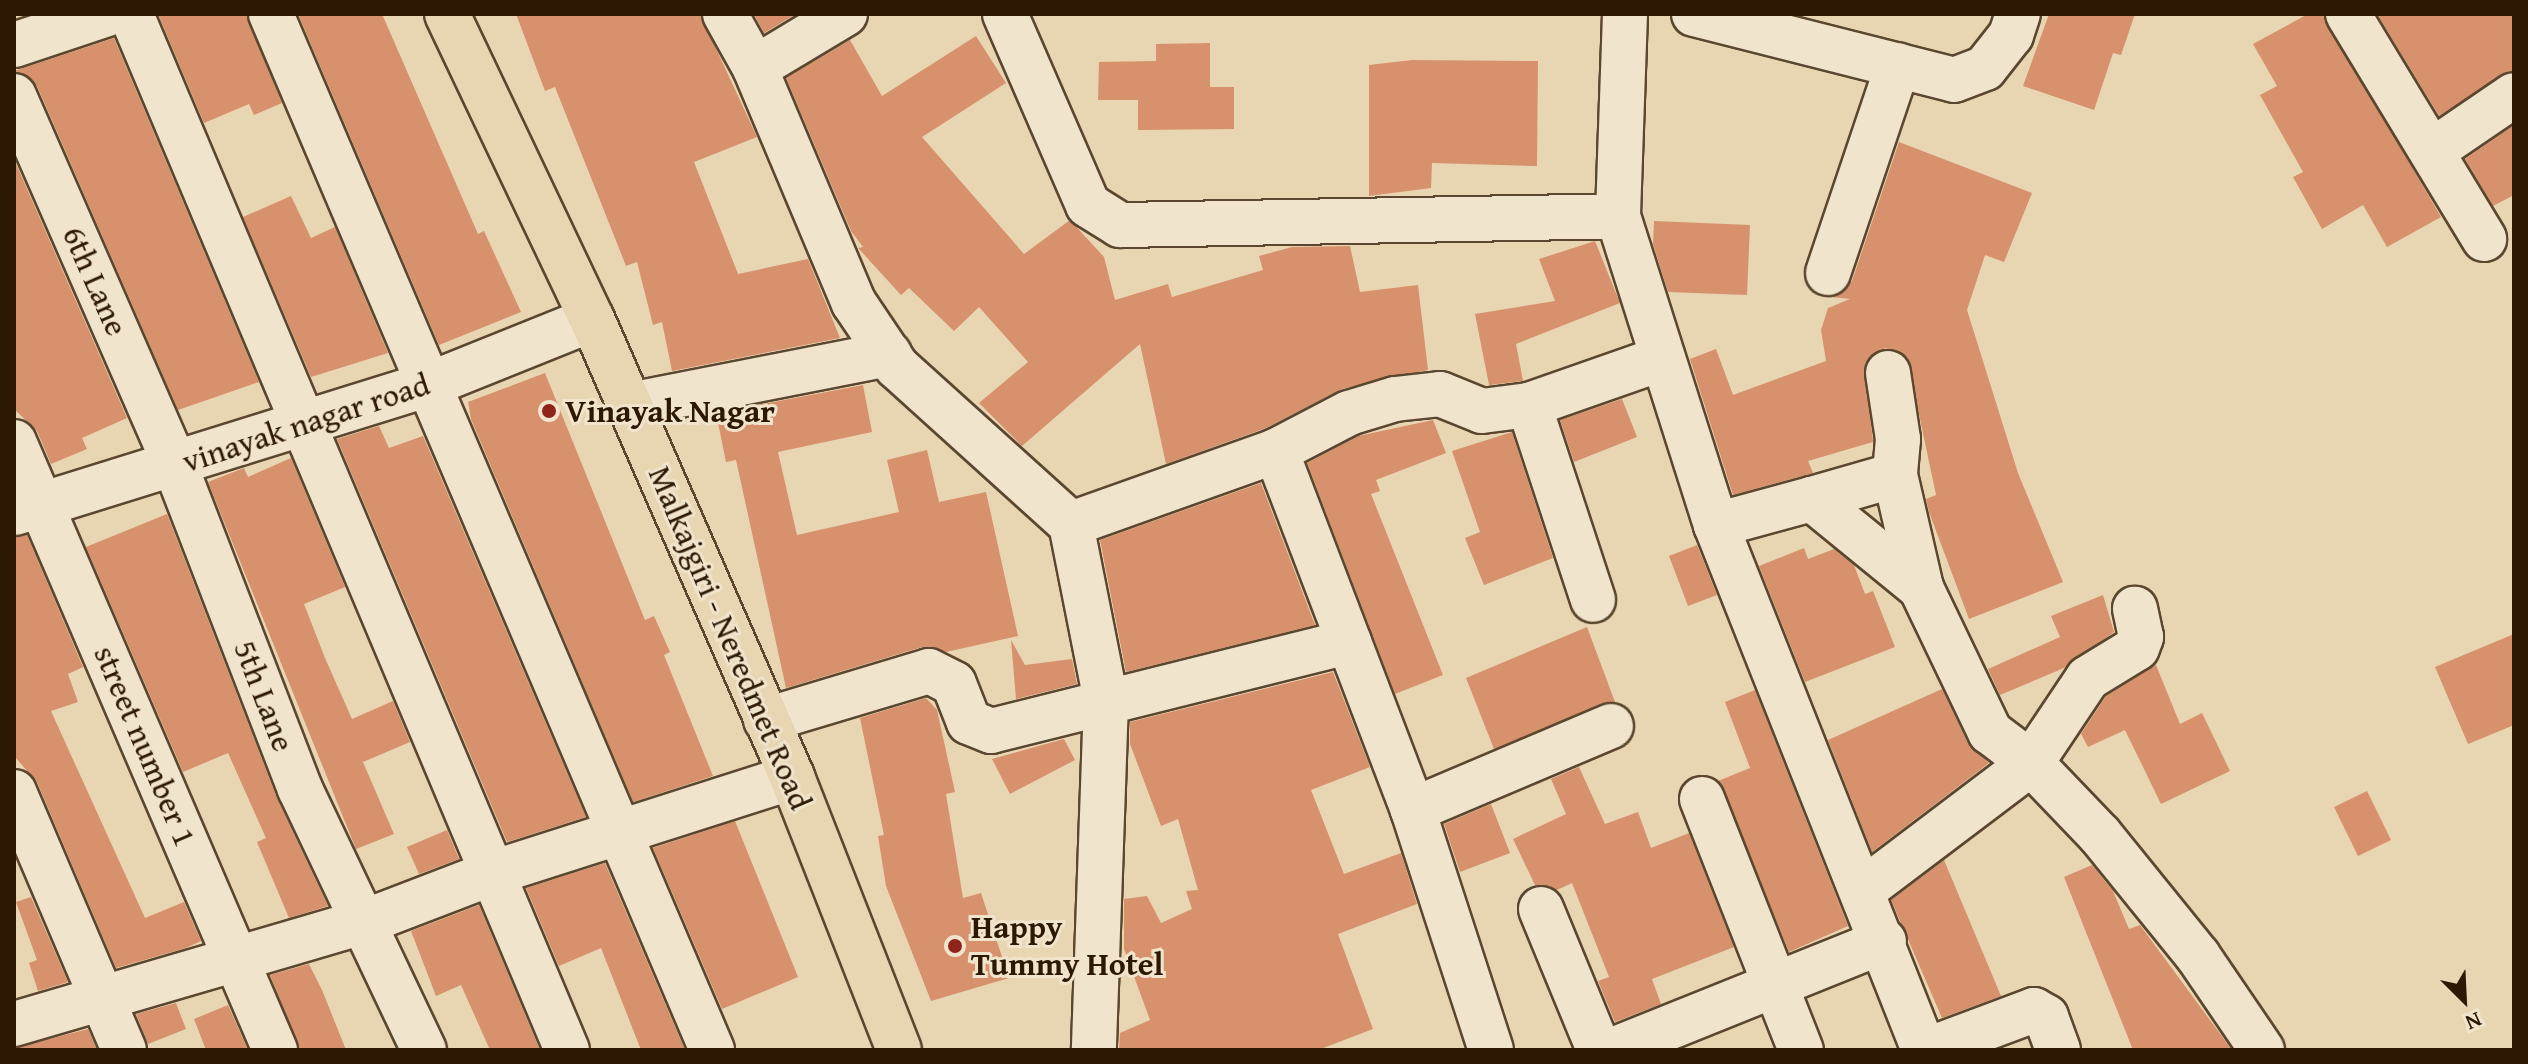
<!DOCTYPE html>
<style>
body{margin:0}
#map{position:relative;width:2528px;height:1064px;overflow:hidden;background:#e8d5b2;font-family:"Gentium Book Plus",serif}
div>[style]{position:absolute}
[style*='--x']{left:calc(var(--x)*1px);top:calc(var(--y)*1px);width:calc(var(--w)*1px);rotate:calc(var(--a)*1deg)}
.building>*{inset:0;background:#d7916c}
.roads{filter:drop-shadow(2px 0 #5b472f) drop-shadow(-2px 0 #5b472f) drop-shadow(0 2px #5b472f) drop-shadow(0 -2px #5b472f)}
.minor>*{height:44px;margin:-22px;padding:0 22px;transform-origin:22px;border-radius:22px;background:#f0e4cd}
.major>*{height:44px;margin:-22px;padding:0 22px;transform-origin:22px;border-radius:22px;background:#e8d5b2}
.dots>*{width:22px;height:22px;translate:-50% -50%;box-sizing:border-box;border:4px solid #f0e4cd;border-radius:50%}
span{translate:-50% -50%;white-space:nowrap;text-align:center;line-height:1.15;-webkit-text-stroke:6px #f0e4cd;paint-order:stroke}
.street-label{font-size:32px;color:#2c1803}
.poi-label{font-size:32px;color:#2c1803;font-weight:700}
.left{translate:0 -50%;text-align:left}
.frame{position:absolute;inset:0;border:16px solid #2c1803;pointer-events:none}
.north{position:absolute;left:2424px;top:960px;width:80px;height:80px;-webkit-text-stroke:6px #f0e4cd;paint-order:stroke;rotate:156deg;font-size:22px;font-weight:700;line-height:32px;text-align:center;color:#2c1803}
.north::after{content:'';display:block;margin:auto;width:28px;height:36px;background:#2c1803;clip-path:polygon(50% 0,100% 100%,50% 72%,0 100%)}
</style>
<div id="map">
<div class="building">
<div style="clip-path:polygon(158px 14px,246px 14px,282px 103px,254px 115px,249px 104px,204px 123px)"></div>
<div style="clip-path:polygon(298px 14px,382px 14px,478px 234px,484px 231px,521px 312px,439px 345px)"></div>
<div style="clip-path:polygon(516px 14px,700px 14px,757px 137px,694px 162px,738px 274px,808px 259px,840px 338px,672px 371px,662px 322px,653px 325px,637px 262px,626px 266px,555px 87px,545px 91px)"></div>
<div style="clip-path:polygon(754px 14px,796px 14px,764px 33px)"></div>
<div style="clip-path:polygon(2049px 14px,2135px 14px,2121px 55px,2113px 53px,2094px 110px,2023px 86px)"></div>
<div style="clip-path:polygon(2308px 14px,2323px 14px,2441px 217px,2387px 247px,2363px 205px,2322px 229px,2293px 177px,2303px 172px,2260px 95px,2277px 86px,2253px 44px)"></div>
<div style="clip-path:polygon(2377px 14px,2514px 14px,2514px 70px,2439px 116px)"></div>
<div style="clip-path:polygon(976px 36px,1006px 83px,922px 137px,1024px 254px,1070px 220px,1104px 257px,1115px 300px,1168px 284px,1172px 297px,1263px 270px,1259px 256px,1292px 247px,1350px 246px,1360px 292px,1418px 285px,1428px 370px,1342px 389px,1266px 428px,1166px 464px,1140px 344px,1022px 446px,979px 403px,1028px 362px,979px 307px,954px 331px,909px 288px,901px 295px,858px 248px,863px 247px,851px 231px,786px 78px,850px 40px,882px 96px)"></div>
<div style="clip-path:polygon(114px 38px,259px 382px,178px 410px,37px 86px,14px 71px)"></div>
<div style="clip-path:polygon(1210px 43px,1210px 87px,1234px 87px,1234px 129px,1138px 130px,1138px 100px,1098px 100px,1099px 62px,1156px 61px,1156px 44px)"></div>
<div style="clip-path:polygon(1412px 60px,1538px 61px,1537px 166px,1432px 163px,1431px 188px,1369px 196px,1369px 65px)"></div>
<div style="clip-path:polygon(2514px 125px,2514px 195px,2493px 206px,2465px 159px)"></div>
<div style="clip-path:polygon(1899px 142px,2032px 193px,2004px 262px,1985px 255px,1967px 310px,2018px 473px,2063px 582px,1969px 619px,1929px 512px,1926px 499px,1936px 495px,1907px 357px,1885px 348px,1865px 363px,1873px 442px,1808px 461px,1813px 473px,1733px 495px,1690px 359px,1716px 349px,1733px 395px,1826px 361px,1821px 330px,1828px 308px,1850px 299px,1831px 297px,1852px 281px)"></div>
<div style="clip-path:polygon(14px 159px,127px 418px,82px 438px,87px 449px,51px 464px,37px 431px,14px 409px)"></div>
<div style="clip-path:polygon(291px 196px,311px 238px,335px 227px,388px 353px,311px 377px,243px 217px)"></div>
<div style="clip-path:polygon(1654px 221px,1750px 225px,1747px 295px,1668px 292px,1653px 244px)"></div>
<div style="clip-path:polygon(1595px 241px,1620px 303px,1516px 344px,1523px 381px,1489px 385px,1475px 314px,1555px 301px,1539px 259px)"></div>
<div style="clip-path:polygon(545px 373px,645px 620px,654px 616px,670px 652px,664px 655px,713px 776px,633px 802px,471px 419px,468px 402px)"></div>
<div style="clip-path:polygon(863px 385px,872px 432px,778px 452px,797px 535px,899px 512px,887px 460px,927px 450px,939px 502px,986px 492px,1018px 636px,946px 652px,922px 647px,786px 688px,736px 460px,726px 462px,716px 413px)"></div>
<div style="clip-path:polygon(1622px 399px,1637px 437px,1574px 462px,1560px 420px)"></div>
<div style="clip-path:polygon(1433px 420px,1446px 453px,1376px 480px,1380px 491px,1371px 494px,1443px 675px,1395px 694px,1307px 463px,1358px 436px)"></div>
<div style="clip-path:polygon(379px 426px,389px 448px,423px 436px,586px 817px,507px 842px,337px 439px)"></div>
<div style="clip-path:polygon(1512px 432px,1553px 558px,1484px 585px,1465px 538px,1480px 532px,1452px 451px)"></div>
<div style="clip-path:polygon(291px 458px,345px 587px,304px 604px,325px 658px,352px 719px,393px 701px,410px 742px,363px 762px,394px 834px,356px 849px,208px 482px,244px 468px,248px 477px)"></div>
<div style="clip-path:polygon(1261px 483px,1315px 625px,1126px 672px,1100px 540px)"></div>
<div style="clip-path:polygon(167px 514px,277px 798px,328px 906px,289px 918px,257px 842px,266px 838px,228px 753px,183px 772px,86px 547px)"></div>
<div style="clip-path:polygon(27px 535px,83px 667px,68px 674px,78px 702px,51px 711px,145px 918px,184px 902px,201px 941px,186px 948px,116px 968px,37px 782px,14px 756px,14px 537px)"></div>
<div style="clip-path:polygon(1697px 545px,1717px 595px,1688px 606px,1669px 556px)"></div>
<div style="clip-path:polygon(1804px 548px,1808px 559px,1834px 549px,1854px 565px,1865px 594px,1873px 591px,1895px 647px,1805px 682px,1759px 566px)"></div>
<div style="clip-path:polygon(2103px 595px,2114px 632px,2064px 668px,2000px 695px,1988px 669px,2060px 637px,2051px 616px)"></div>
<div style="clip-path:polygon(1587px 627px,1615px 702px,1494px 749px,1466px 678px)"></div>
<div style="clip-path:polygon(2514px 634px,2514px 725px,2468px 744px,2435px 667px)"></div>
<div style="clip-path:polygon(1011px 640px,1025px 665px,1072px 659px,1077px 684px,1016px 699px)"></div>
<div style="clip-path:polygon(2156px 665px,2180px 724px,2202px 713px,2230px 771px,2161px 804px,2125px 730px,2088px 747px,2081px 734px,2106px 696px)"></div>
<div style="clip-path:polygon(1333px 672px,1370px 767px,1311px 790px,1344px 874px,1401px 853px,1417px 904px,1338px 934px,1373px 1029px,1318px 1050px,1119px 1050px,1120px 1033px,1150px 1020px,1124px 949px,1124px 899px,1147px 896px,1161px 923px,1192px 909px,1186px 891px,1198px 890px,1178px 819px,1161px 826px,1130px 744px,1130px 722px)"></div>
<div style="clip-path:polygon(1942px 689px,1968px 743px,1989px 763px,1872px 852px,1828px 740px)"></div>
<div style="clip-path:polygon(1755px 690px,1848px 926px,1789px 952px,1718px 781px,1750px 768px,1725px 702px)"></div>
<div style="clip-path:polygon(926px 698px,937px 710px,955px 792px,946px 794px,963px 898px,981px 893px,1009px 978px,931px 1001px,886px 886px,878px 836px,884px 835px,860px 718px)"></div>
<div style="clip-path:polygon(1064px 739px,1075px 760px,1010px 794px,992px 759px)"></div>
<div style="clip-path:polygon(1579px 767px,1605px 824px,1638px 812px,1651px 848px,1689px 833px,1734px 947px,1652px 979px,1661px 1004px,1615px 1022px,1598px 981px,1609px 977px,1572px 883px,1557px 890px,1535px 885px,1513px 839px,1566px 814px,1551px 779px)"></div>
<div style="clip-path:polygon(2367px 791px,2391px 840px,2358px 856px,2334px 807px)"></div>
<div style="clip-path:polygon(1491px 804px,1510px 853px,1460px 872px,1444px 824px)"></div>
<div style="clip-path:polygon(735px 821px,798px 977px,722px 1009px,653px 848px)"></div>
<div style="clip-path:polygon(447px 830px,459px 859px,419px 874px,407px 847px)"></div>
<div style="clip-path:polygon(1944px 860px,2001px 996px,1942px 1018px,1891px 900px)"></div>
<div style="clip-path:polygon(605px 863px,685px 1050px,641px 1050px,601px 948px,559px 966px,526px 888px)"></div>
<div style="clip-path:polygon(2092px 865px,2113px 891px,2129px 929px,2140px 925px,2232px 1050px,2133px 1050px,2064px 877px)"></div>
<div style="clip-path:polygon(31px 897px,68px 982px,38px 991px,29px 963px,37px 960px,16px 902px)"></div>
<div style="clip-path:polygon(479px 905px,540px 1050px,490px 1050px,461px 985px,436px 996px,411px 931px)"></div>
<div style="clip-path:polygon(309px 964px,322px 990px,346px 1050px,300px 1050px,270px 975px)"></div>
<div style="clip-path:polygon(176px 1003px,186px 1029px,148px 1044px,136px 1014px)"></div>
<div style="clip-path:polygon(228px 1005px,248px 1050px,206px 1050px,194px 1019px)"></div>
<div style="clip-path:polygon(88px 1029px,97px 1050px,14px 1050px,14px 1048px)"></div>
</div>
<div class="roads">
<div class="minor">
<div style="--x:131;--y:14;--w:1124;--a:67.18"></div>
<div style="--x:271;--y:14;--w:1126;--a:66.94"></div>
<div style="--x:725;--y:14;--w:62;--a:60.9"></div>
<div style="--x:755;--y:68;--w:255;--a:67.2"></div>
<div style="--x:854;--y:303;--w:77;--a:56.1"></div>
<div style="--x:897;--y:367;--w:234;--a:42.1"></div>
<div style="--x:1071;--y:524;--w:180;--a:78.8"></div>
<div style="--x:1106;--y:701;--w:349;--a:92"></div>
<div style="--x:1005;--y:14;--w:208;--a:66.5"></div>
<div style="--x:1088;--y:205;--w:38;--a:32"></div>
<div style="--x:1120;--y:225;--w:498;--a:-1"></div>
<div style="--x:1625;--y:14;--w:202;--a:92"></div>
<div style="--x:1618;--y:216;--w:324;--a:72.4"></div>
<div style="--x:1716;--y:525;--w:565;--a:68.39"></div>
<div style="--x:1694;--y:14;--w:268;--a:14.2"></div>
<div style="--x:1954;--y:80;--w:33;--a:-21"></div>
<div style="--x:1985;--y:68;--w:42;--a:-51.8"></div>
<div style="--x:2011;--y:35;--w:22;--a:-72"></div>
<div style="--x:2348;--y:14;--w:263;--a:58.8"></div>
<div style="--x:14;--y:45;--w:98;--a:-18.4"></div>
<div style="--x:755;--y:68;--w:105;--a:-31"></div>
<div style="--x:14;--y:96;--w:403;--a:66.4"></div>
<div style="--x:175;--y:465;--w:347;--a:68.9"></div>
<div style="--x:300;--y:789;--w:289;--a:64.6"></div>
<div style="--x:2432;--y:151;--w:99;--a:-34.3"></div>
<div style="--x:1828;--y:273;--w:219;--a:-71.4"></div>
<div style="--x:1888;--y:373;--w:67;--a:81.4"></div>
<div style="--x:1898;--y:439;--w:36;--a:95"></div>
<div style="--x:629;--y:405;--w:265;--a:-11.1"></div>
<div style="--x:1529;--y:405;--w:205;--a:71.8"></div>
<div style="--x:14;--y:442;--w:662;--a:66.77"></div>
<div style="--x:1276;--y:451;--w:384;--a:69.1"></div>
<div style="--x:1413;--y:810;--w:252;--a:72"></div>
<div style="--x:1812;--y:499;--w:86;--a:-16.1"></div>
<div style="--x:1895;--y:475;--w:116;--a:77"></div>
<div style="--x:15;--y:513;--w:438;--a:-17.3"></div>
<div style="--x:433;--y:383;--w:171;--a:-21.9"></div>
<div style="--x:1071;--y:524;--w:218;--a:-19.6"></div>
<div style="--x:1276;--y:451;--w:82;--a:-27.5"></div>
<div style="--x:1349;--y:413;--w:48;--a:-16.9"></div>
<div style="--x:1395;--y:399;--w:45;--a:-6.3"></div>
<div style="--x:1440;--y:394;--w:45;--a:22"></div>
<div style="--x:1482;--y:411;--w:47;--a:-7.3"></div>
<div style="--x:1529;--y:405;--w:139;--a:-19.3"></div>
<div style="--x:1716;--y:525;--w:99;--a:-15.2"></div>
<div style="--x:1812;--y:499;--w:141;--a:39.2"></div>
<div style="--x:1921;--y:588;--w:160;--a:64.4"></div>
<div style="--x:1990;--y:732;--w:51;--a:37.1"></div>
<div style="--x:2031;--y:763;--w:100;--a:46.2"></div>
<div style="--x:2100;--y:835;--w:156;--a:51"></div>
<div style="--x:2198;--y:956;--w:114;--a:55.8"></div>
<div style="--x:766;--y:720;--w:170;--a:-16.7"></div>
<div style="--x:929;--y:671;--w:28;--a:27"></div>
<div style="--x:954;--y:684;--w:41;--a:68.5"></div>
<div style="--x:969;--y:722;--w:24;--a:22"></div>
<div style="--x:991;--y:731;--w:369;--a:-14"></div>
<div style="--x:14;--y:792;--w:280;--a:66.9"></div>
<div style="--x:1702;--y:799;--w:270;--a:68.5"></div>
<div style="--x:1413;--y:810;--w:215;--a:-23"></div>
<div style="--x:1862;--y:891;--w:212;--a:-37.1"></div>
<div style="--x:2031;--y:763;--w:102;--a:-56.2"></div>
<div style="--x:2088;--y:678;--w:57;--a:-31.5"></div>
<div style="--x:2137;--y:648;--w:12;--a:-70"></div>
<div style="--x:2141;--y:637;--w:29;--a:-102"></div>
<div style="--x:1541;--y:909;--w:152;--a:67.6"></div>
<div style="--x:14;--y:1024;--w:368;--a:-16.3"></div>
<div style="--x:367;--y:921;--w:134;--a:-21"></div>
<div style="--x:492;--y:873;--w:315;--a:-17.7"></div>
<div style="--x:1613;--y:1050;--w:292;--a:-21.9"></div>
<div style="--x:1927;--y:1050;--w:114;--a:-20.5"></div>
<div style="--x:2034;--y:1010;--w:14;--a:30"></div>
<div style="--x:2046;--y:1017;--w:35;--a:70"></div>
</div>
<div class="major">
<div style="--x:447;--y:14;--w:338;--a:64.6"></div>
<div style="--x:592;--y:319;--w:500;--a:66.4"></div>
<div style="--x:792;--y:777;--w:293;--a:68.6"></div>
</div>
</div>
<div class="dots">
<div style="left:549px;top:411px;background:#8f2418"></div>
<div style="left:955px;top:946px;background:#8f2418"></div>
</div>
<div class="street-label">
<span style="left:95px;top:281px;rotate:66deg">6th Lane</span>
<span style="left:306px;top:423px;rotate:-18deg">vinayak nagar road</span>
<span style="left:730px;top:638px;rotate:67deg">Malkajgiri - Neredmet Road</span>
<span style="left:264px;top:696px;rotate:69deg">5th Lane</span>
<span style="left:145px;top:746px;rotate:67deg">street number 1</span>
</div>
<div class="poi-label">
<span class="left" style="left:565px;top:411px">Vinayak Nagar</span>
<span class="left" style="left:971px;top:946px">Happy<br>Tummy Hotel</span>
</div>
<div class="frame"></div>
<div class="north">N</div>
</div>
